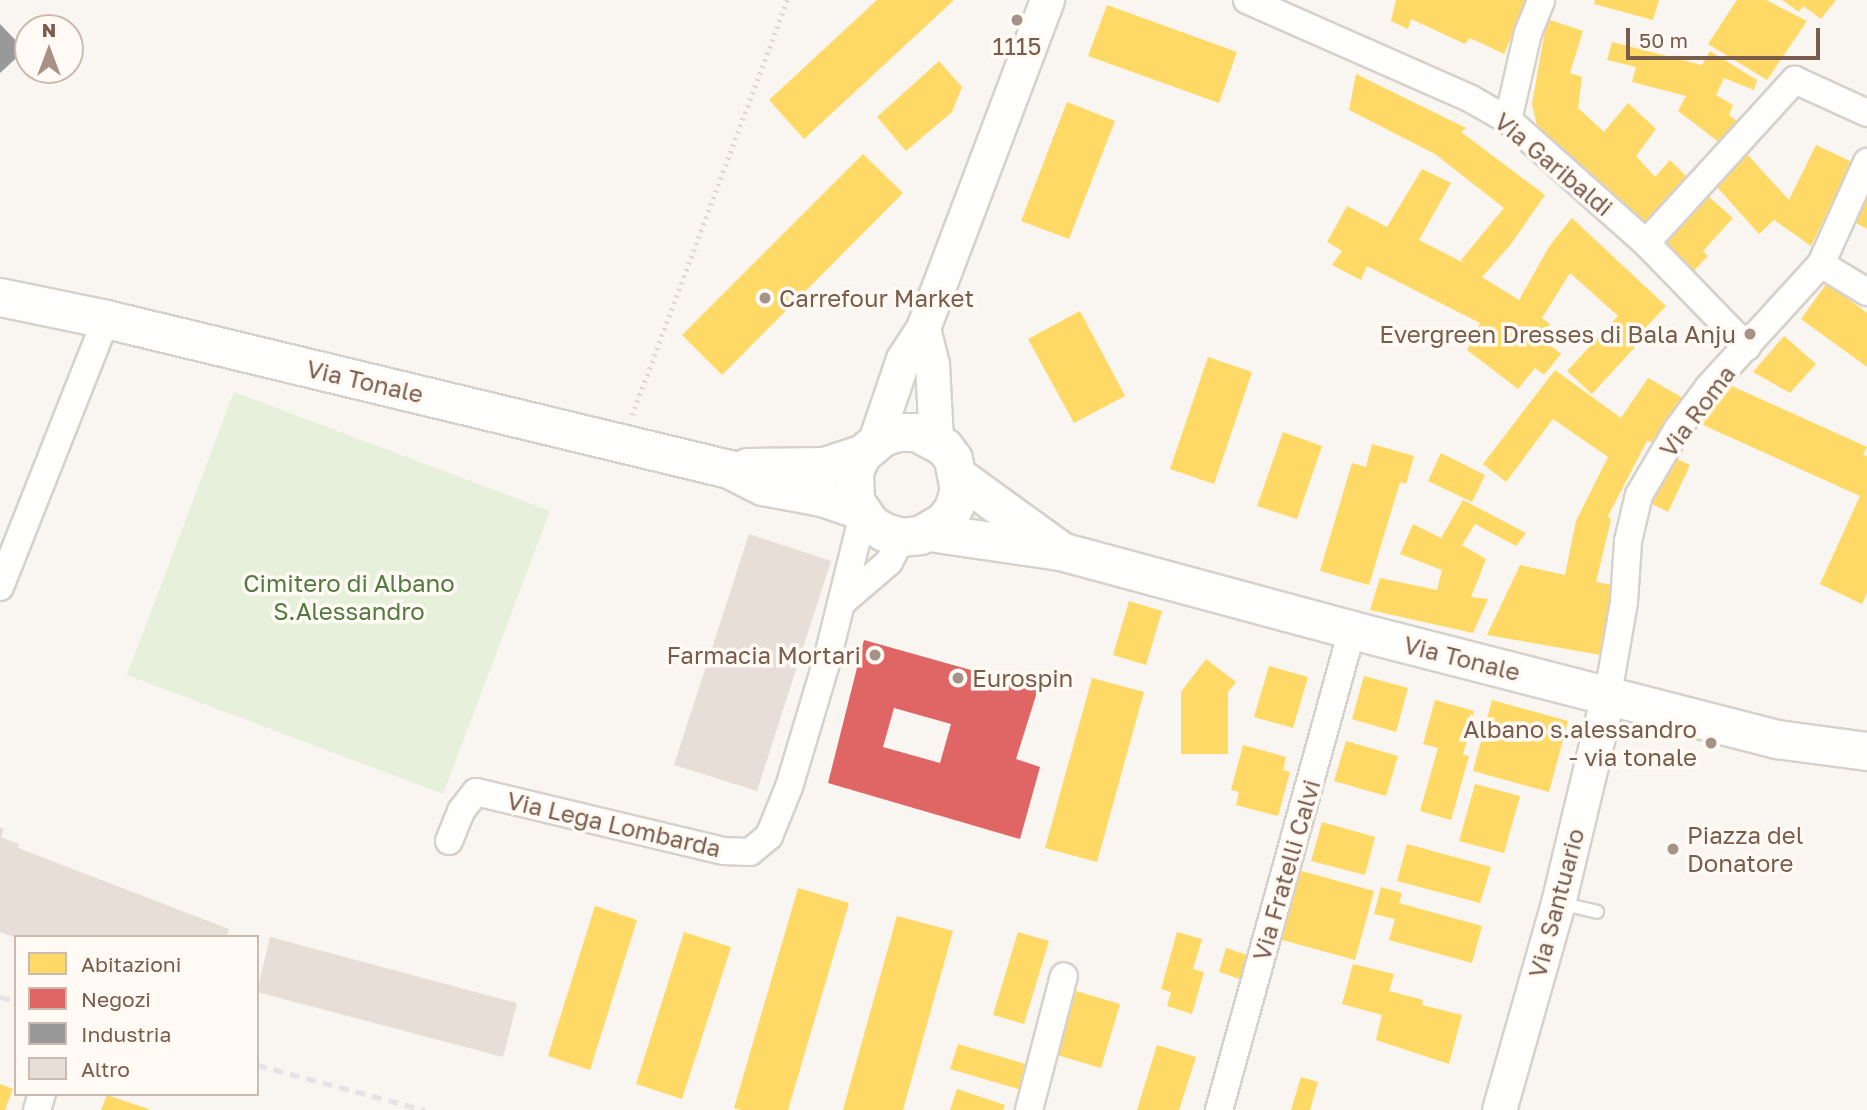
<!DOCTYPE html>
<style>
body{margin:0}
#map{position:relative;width:1867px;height:1110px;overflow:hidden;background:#f9f5f0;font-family:"Golos Text",sans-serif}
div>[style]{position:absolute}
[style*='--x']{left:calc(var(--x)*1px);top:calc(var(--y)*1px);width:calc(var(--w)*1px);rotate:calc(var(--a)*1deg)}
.green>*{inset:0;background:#e7f0db}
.homes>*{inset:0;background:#ffd966}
.shops>*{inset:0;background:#e06666}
.industry>*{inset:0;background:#999}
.building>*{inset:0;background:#e6ded7}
.path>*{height:4.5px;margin-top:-2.25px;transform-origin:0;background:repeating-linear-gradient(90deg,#dcd5d0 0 2px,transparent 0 7px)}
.roads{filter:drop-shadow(2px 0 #d7d1cb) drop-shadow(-2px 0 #d7d1cb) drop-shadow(0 2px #d7d1cb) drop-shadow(0 -2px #d7d1cb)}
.service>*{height:12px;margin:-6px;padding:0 6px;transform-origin:6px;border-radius:6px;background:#fefefd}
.minor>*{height:26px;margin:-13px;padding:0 13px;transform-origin:13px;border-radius:13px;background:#fefefd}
.tertiary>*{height:33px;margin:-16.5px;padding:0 16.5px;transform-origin:16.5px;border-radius:16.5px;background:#fefefd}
.secondary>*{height:37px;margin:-18.5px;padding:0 18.5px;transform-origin:18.5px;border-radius:18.5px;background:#fefefd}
.rail>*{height:5px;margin-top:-2.5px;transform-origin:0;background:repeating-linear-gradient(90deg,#e6e3e7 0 10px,transparent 0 17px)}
.dots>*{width:19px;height:19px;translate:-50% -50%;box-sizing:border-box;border:4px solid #fffaf3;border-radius:50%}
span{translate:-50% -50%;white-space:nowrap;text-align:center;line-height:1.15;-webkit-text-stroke:7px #fffaf3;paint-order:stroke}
.poi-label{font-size:24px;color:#7a5c4d}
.left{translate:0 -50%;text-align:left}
.right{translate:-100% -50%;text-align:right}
.street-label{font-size:24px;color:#7a5c4d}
.park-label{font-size:24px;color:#537a41}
.legend{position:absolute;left:14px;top:935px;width:245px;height:161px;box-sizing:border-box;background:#fffaf3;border:2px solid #cabbb1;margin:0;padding:9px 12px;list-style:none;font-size:21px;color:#7a5c4d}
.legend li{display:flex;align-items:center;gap:14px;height:35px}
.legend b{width:35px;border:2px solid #cabbb1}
.north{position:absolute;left:14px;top:14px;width:70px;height:70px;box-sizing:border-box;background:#fffaf3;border:2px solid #cabbb1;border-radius:50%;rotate:0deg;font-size:19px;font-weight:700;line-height:28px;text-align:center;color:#7a5c4d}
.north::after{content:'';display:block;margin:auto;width:24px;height:32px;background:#a69286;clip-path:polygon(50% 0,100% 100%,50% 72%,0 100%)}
.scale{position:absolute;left:1626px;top:28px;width:194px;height:32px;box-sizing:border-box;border:4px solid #7a5c4d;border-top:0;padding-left:9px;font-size:21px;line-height:24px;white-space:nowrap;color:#7a5c4d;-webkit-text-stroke:5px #fffaf3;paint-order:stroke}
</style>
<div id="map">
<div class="green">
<div style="clip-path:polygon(234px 392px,550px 511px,443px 794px,127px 675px)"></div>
</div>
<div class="homes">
<div style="clip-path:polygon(877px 0,954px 0,804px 139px,769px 100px)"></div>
<div style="clip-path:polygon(1396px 0,1527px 0,1504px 54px,1470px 38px,1465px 44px,1411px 19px,1408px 29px,1391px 21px)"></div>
<div style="clip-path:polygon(1595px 0,1659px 0,1653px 20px,1594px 4px)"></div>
<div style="clip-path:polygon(1737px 0,1766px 0,1807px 21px,1767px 80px,1708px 44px)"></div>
<div style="clip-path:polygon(1782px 0,1836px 0,1821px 19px,1803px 6px,1799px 12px)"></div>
<div style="clip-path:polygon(1107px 5px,1237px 52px,1219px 103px,1088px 56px)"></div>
<div style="clip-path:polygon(1547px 19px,1583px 31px,1570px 73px,1582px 77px,1578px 108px,1604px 132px,1628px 103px,1656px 129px,1636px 156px,1655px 177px,1670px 160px,1692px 182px,1649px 234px,1609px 189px,1538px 131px,1532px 104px)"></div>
<div style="clip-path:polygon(1612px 42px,1702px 65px,1710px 51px,1757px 80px,1754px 90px,1724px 78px,1716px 95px,1733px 105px,1729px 115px,1738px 122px,1724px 146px,1678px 111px,1686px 96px,1632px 82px,1636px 67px,1607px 60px)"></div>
<div style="clip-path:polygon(939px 61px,962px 87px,952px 112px,906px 151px,877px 117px)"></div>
<div style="clip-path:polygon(1356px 74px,1466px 128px,1461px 132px,1545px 195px,1511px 244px,1482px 277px,1519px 300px,1550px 245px,1572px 218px,1666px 306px,1631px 343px,1635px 347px,1592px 394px,1567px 371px,1618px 316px,1570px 273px,1542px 318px,1550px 324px,1540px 337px,1561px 354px,1544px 375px,1535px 368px,1518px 389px,1467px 350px,1480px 323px,1367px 266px,1361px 280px,1332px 265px,1342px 251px,1327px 242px,1347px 206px,1387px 227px,1422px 169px,1451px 183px,1419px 240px,1466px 264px,1461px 260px,1504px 208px,1435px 154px,1349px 110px)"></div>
<div style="clip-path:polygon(1067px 102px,1115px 121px,1069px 239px,1021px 221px)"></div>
<div style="clip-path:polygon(1816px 145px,1852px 162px,1811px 246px,1774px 220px,1759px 234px,1716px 186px,1746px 153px,1789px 200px)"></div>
<div style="clip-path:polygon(863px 154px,903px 193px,722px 375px,682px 335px)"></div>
<div style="clip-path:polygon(1867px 186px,1867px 229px,1849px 219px)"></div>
<div style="clip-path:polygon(1708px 196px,1733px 218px,1703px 251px,1708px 256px,1692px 273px,1662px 247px)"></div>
<div style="clip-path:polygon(1827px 283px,1867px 313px,1867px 367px,1801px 319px)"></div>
<div style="clip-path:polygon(1080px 311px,1125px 396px,1074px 423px,1028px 339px)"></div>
<div style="clip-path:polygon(1784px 336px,1816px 364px,1790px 393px,1753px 372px)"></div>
<div style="clip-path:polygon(1208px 357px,1252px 372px,1214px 484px,1170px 469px)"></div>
<div style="clip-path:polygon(1555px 370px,1621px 418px,1648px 378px,1683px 398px,1656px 443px,1647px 441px,1608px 516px,1611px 520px,1596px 582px,1614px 585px,1601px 655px,1487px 635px,1520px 565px,1565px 575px,1576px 521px,1608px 457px,1553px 419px,1506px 482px,1483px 464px)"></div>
<div style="clip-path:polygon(1723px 382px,1867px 447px,1863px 455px,1867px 456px,1867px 593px,1862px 604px,1820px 584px,1860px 496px,1692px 420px)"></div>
<div style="clip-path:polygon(1283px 432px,1322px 446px,1297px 519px,1257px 506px)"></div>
<div style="clip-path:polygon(1372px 444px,1414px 456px,1406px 484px,1400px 482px,1369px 585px,1320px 571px,1352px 463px,1366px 467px)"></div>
<div style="clip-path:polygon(1441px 453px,1485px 475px,1472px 502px,1428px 481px)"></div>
<div style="clip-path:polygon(1675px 458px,1690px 465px,1668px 512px,1652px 504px)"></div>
<div style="clip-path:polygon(1463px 500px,1526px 533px,1516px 546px,1475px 524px,1462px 545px,1486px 559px,1471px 597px,1488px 599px,1473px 633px,1370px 610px,1380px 578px,1437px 590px,1442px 570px,1400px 554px,1413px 524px,1441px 538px)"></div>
<div style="clip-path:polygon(1129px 601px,1162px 611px,1146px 665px,1113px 655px)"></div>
<div style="clip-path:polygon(1206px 659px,1236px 682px,1228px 692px,1228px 754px,1181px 754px,1181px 692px)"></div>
<div style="clip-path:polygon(1269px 666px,1308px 677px,1293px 728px,1254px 717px)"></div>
<div style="clip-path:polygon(1364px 676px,1408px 688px,1396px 732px,1352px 719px)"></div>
<div style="clip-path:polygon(1092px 678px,1144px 692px,1097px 862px,1045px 848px)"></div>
<div style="clip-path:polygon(1435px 700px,1474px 711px,1463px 755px,1469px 756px,1451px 820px,1420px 811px,1438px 748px,1423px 744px)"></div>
<div style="clip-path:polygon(1492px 700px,1568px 721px,1549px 792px,1473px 771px)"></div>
<div style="clip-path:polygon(1346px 741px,1398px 756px,1386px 796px,1334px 781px)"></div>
<div style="clip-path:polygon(1243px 745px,1286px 757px,1283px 770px,1290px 772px,1278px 816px,1236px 805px,1239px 792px,1231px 790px)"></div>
<div style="clip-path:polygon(1475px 784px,1520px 796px,1504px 853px,1459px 841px)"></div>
<div style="clip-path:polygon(1322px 822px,1375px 837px,1365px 875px,1311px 861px)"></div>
<div style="clip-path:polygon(1407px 844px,1491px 867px,1480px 903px,1397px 881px)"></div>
<div style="clip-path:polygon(1298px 870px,1374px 891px,1355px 960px,1279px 939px)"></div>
<div style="clip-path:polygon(1381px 887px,1402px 893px,1399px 903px,1482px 926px,1472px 963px,1389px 940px,1395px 919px,1374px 914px)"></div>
<div style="clip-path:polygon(798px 888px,849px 903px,788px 1110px,741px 1110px,734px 1108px)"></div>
<div style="clip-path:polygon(595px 906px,637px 920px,590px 1070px,548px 1056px)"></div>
<div style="clip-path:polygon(897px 916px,953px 931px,903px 1110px,843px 1110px)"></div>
<div style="clip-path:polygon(684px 932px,731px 947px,682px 1099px,636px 1084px)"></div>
<div style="clip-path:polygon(1018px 932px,1049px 941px,1024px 1024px,993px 1015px)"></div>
<div style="clip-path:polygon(1177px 932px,1202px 939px,1193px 969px,1204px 972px,1192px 1014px,1167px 1006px,1171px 992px,1161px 989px)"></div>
<div style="clip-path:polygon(1226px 948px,1250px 956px,1243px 980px,1219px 972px)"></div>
<div style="clip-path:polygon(1353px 964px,1394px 974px,1389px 991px,1423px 1000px,1422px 1005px,1462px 1015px,1449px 1064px,1376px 1040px,1382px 1015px,1342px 1004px)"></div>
<div style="clip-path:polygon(1076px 991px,1120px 1004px,1101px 1068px,1057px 1055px)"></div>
<div style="clip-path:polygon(958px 1044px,1029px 1065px,1021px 1090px,950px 1069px)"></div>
<div style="clip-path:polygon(1157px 1045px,1196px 1057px,1179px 1110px,1137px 1110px)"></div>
<div style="clip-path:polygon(1301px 1077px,1318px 1082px,1310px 1110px,1291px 1110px)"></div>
<div style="clip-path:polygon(0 1084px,13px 1089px,5px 1110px,0 1110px)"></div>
<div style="clip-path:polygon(957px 1089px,1005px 1105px,1003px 1110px,950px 1110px)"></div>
<div style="clip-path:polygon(107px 1095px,151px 1110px,101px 1110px)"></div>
</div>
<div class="shops">
<div style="clip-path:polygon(evenodd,864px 640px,1038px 689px,1016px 759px,1040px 767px,1020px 839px,828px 783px,864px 640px,894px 708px,951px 724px,940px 763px,883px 747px,894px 708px)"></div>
</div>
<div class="industry">
<div style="clip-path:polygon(0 24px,25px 50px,0 73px)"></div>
</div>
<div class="building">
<div style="clip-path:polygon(749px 534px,831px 561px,757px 791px,674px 765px)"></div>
<div style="clip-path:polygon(0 827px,4px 829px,1px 837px,19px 844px,18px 848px,229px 929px,226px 937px,16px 938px,0 932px)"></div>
<div style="clip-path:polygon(270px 937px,517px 1003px,503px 1057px,257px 992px)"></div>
</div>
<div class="path">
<div style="--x:632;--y:415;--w:443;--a:-69.5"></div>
</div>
<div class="roads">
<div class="service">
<div style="--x:1559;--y:903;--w:39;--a:13"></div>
</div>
<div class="minor">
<div style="--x:1247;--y:0;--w:245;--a:23.8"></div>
<div style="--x:1471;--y:99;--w:43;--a:29.6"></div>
<div style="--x:1508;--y:120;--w:185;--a:41.7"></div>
<div style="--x:1646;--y:243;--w:145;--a:45.8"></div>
<div style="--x:1508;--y:120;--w:89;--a:-77.1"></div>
<div style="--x:1528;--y:33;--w:35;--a:-68"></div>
<div style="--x:1646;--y:243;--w:221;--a:-47.6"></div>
<div style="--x:1795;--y:80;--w:79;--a:24.6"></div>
<div style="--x:1821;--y:264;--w:54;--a:31.3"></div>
<div style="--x:0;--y:587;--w:288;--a:-68.4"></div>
<div style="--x:841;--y:603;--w:63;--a:-40.5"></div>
<div style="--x:889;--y:562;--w:28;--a:-63"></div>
<div style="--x:1608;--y:694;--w:93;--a:-80.1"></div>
<div style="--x:1624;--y:602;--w:61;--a:-86.2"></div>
<div style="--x:1628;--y:541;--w:47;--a:-76.6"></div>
<div style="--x:1639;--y:495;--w:75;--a:-59.7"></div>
<div style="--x:1677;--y:430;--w:52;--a:-53.6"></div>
<div style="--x:1708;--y:388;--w:168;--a:-47.7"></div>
<div style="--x:1821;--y:264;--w:112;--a:-65.7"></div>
<div style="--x:449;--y:841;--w:32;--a:-68"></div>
<div style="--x:461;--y:811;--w:24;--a:-52"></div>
<div style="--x:476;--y:792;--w:255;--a:13.4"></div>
<div style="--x:724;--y:851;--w:26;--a:2"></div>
<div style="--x:750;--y:852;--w:25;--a:-40"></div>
<div style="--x:769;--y:836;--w:53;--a:-67.8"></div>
<div style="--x:789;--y:787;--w:133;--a:-73.3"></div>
<div style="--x:827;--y:660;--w:150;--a:-76.1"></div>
<div style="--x:37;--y:1110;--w:17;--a:-73"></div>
<div style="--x:1029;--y:1110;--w:138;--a:-75.4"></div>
<div style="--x:1219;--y:1110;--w:498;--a:-74.5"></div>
</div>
<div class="tertiary">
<div style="--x:923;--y:328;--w:37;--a:76"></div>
<div style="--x:932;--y:364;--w:77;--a:87"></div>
<div style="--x:874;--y:444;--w:90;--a:-71.2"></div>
<div style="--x:903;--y:359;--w:37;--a:-57"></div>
<div style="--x:923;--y:328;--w:351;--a:-69.3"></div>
<div style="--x:1499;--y:1110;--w:215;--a:-74.1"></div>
<div style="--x:1558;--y:903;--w:215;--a:-76.5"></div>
</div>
<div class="secondary">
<div style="--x:0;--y:297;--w:108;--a:11.7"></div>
<div style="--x:106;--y:319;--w:641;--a:13.54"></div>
<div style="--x:729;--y:469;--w:38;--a:27"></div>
<div style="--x:763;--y:486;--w:60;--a:10.6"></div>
<div style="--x:822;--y:497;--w:40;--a:18.9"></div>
<div style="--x:747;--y:467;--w:77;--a:-0.7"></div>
<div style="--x:824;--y:466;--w:40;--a:-18"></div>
<div style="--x:862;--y:454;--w:26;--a:-40"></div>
<div style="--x:882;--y:437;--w:16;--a:-18"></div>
<div style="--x:897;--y:432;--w:19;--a:0"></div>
<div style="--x:916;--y:432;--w:32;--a:28"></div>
<div style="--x:944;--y:447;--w:15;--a:53"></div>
<div style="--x:953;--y:459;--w:31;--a:79"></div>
<div style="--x:959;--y:489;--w:19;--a:106"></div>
<div style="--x:954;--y:507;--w:17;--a:126"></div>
<div style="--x:944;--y:521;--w:28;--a:150"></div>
<div style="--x:920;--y:535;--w:18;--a:174"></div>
<div style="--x:902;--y:537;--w:19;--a:-164"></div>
<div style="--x:884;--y:532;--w:15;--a:-148"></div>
<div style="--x:871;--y:524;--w:28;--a:-125"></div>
<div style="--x:855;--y:501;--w:30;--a:-92"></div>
<div style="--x:854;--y:471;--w:19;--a:-65"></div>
<div style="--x:959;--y:477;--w:121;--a:35.9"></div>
<div style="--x:929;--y:532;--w:132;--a:8.3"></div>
<div style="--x:1060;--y:551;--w:302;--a:15.1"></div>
<div style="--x:1352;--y:630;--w:439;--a:14.4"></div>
<div style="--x:1777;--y:739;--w:91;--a:7.6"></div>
</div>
</div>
<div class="rail">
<div style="--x:0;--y:997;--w:16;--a:14"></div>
<div style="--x:257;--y:1065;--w:174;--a:15"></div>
</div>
<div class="dots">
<div style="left:1017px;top:20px;background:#a69286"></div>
<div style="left:765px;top:298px;background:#a69286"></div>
<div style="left:1750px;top:334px;background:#a69286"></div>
<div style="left:875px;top:655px;background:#a69286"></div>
<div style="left:958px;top:678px;background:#a69286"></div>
<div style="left:1711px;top:743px;background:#a69286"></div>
<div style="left:1673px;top:849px;background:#a69286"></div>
</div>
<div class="poi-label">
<span style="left:1017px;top:46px">1115</span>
<span class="left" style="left:779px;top:298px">Carrefour Market</span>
<span class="right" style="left:1736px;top:334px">Evergreen Dresses di Bala Anju</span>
<span class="right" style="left:861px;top:655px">Farmacia Mortari</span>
<span class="left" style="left:972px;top:678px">Eurospin</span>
<span class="right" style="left:1697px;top:743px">Albano s.alessandro<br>- via tonale</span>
<span class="left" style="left:1687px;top:849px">Piazza del<br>Donatore</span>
</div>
<div class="street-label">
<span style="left:1554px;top:164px;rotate:40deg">Via Garibaldi</span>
<span style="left:365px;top:381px;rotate:13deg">Via Tonale</span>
<span style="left:1697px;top:411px;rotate:-53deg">Via Roma</span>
<span style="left:1462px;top:658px;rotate:14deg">Via Tonale</span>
<span style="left:614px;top:824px;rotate:13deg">Via Lega Lombarda</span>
<span style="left:1286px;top:870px;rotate:-74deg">Via Fratelli Calvi</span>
<span style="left:1556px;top:903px;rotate:-75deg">Via Santuario</span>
</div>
<div class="park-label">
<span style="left:349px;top:597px">Cimitero di Albano<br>S.Alessandro</span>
</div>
<ul class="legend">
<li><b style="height:19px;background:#ffd966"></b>Abitazioni</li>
<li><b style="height:19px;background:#e06666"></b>Negozi</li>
<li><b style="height:19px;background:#999"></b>Industria</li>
<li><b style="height:19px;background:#e6ded7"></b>Altro</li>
</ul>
<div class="north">N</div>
<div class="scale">50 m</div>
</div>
